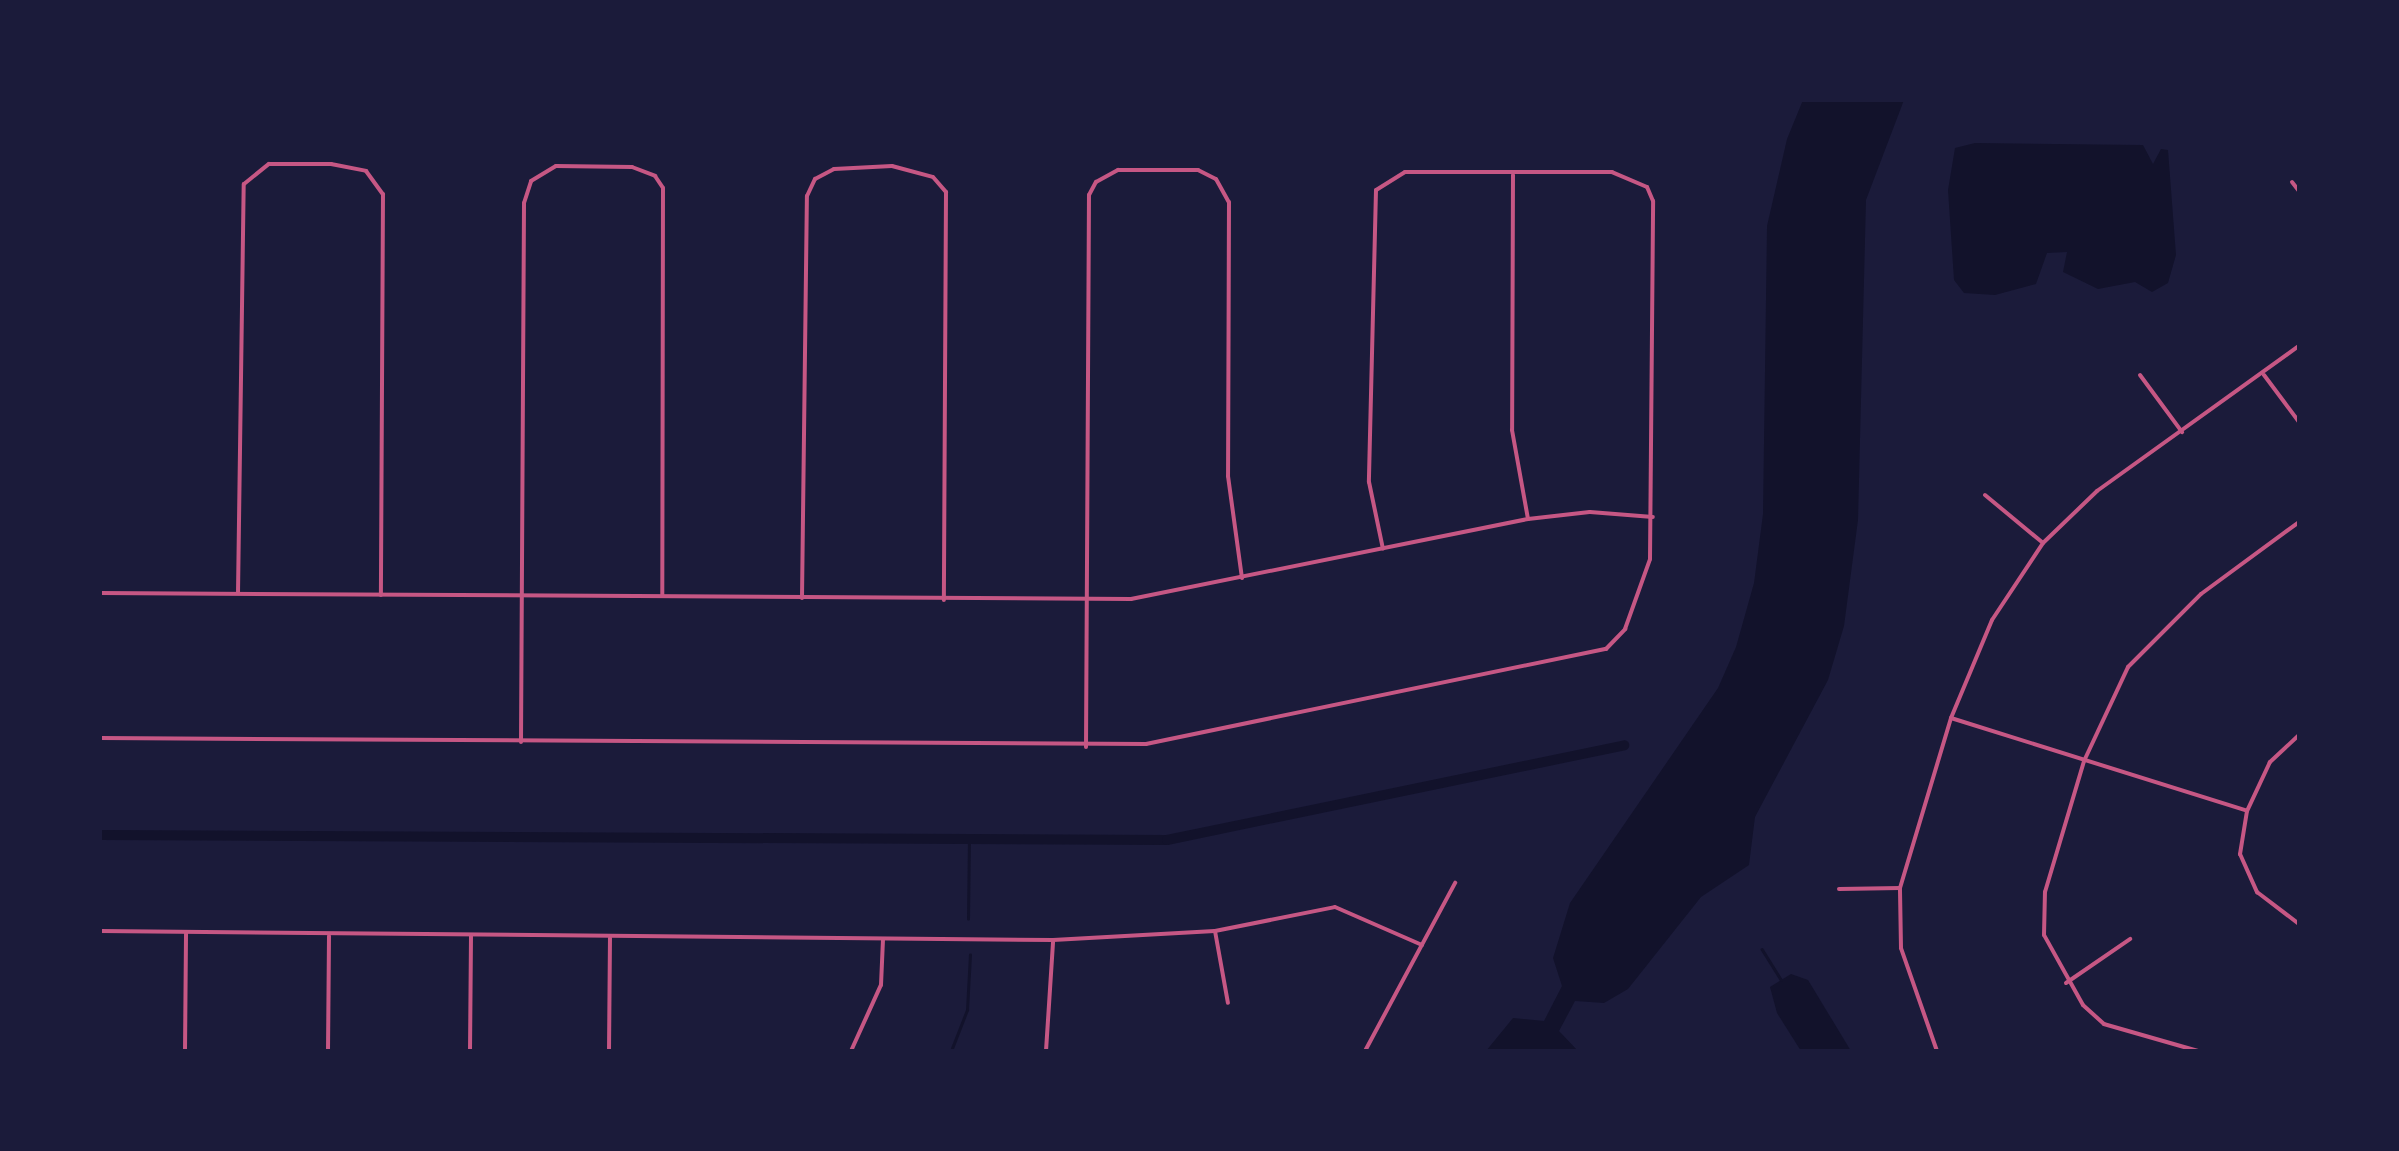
<!DOCTYPE html>
<style>
body{margin:0}
#map{position:relative;width:2399px;height:1151px;overflow:hidden;background:#1b1b3a;font-family:"Fira Sans",sans-serif}
div>[style]{position:absolute}
[style*='--x']{left:calc(var(--x)*1px);top:calc(var(--y)*1px);width:calc(var(--w)*1px);rotate:calc(var(--a)*1deg)}
.water>*{inset:0;background:#12122b}
.stream>*{height:2.5px;margin:-1.25px;padding:0 1.25px;transform-origin:1.25px;border-radius:1.25px;background:#12122b}
.canal>*{height:10px;margin:-5px;padding:0 5px;transform-origin:5px;border-radius:5px;background:#12122b}
.minor>*{height:4px;margin:-2px;padding:0 2px;transform-origin:2px;border-radius:2px;background:#c65784}
span{translate:-50% -50%;white-space:nowrap;text-align:center;line-height:1.15;-webkit-text-stroke:10px #1b1b3a;paint-order:stroke}
.frame{position:absolute;inset:0;border:102px solid #1b1b3a;pointer-events:none}
</style>
<div id="map">
<div class="water">
<div style="clip-path:polygon(1803px 100px,1904px 100px,1866px 200px,1858px 520px,1844px 626px,1828px 680px,1755px 817px,1749px 865px,1701px 897px,1628px 989px,1604px 1003px,1575px 1001px,1559px 1031px,1578px 1051px,1486px 1051px,1513px 1018px,1544px 1021px,1562px 986px,1553px 958px,1570px 903px,1718px 688px,1736px 647px,1754px 583px,1763px 514px,1767px 226px,1787px 139px)"></div>
<div style="clip-path:polygon(1975px 143px,2143px 145px,2153px 164px,2161px 149px,2168px 150px,2176px 255px,2168px 283px,2152px 292px,2135px 282px,2098px 289px,2063px 272px,2067px 252px,2047px 253px,2036px 284px,1995px 295px,1964px 293px,1954px 280px,1948px 190px,1955px 148px)"></div>
<div style="clip-path:polygon(1791px 974px,1808px 980px,1851px 1051px,1801px 1051px,1777px 1013px,1770px 987px)"></div>
</div>
<div class="stream">
<div style="--x:968;--y:919;--w:77;--a:-89.3"></div>
<div style="--x:1762;--y:949;--w:36;--a:58"></div>
<div style="--x:951;--y:1051;--w:44;--a:-68.7"></div>
<div style="--x:967;--y:1010;--w:55;--a:-86.9"></div>
</div>
<div class="canal">
<div style="--x:100;--y:835;--w:1067;--a:0.27"></div>
<div style="--x:1167;--y:840;--w:467;--a:-11.7"></div>
</div>
<div class="minor">
<div style="--x:1513;--y:175;--w:255;--a:90.2"></div>
<div style="--x:1512;--y:430;--w:90;--a:79.8"></div>
<div style="--x:2292;--y:182;--w:11;--a:52"></div>
<div style="--x:2140;--y:375;--w:71;--a:53.6"></div>
<div style="--x:2264;--y:375;--w:59;--a:53.3"></div>
<div style="--x:1985;--y:495;--w:75;--a:39.6"></div>
<div style="--x:100;--y:593;--w:1031;--a:0.33"></div>
<div style="--x:1131;--y:599;--w:405;--a:-11.4"></div>
<div style="--x:1528;--y:519;--w:62;--a:-6.4"></div>
<div style="--x:1590;--y:512;--w:63;--a:4.5"></div>
<div style="--x:238;--y:593;--w:409;--a:-89.2"></div>
<div style="--x:244;--y:184;--w:32;--a:-39"></div>
<div style="--x:269;--y:164;--w:62;--a:0"></div>
<div style="--x:331;--y:164;--w:36;--a:11"></div>
<div style="--x:366;--y:171;--w:29;--a:54"></div>
<div style="--x:383;--y:194;--w:401;--a:90.3"></div>
<div style="--x:802;--y:598;--w:402;--a:-89.3"></div>
<div style="--x:807;--y:196;--w:19;--a:-65"></div>
<div style="--x:815;--y:179;--w:21;--a:-28"></div>
<div style="--x:834;--y:169;--w:58;--a:-3"></div>
<div style="--x:892;--y:166;--w:42;--a:15"></div>
<div style="--x:933;--y:177;--w:20;--a:49"></div>
<div style="--x:946;--y:192;--w:408;--a:90.3"></div>
<div style="--x:1951;--y:718;--w:310;--a:17.4"></div>
<div style="--x:2299;--y:735;--w:40;--a:137"></div>
<div style="--x:2270;--y:762;--w:54;--a:115.1"></div>
<div style="--x:2247;--y:811;--w:44;--a:99.2"></div>
<div style="--x:2240;--y:854;--w:42;--a:65.9"></div>
<div style="--x:2257;--y:892;--w:53;--a:37.3"></div>
<div style="--x:100;--y:738;--w:1046;--a:0.33"></div>
<div style="--x:1146;--y:744;--w:470;--a:-11.7"></div>
<div style="--x:1606;--y:649;--w:28;--a:-46"></div>
<div style="--x:1625;--y:629;--w:74;--a:-70.3"></div>
<div style="--x:1650;--y:559;--w:358;--a:-89.5"></div>
<div style="--x:1653;--y:201;--w:15;--a:-113"></div>
<div style="--x:1647;--y:187;--w:38;--a:-157"></div>
<div style="--x:1612;--y:172;--w:207;--a:180"></div>
<div style="--x:1405;--y:172;--w:34;--a:148"></div>
<div style="--x:1376;--y:190;--w:292;--a:91.4"></div>
<div style="--x:1369;--y:482;--w:68;--a:78.2"></div>
<div style="--x:521;--y:742;--w:539;--a:-89.68"></div>
<div style="--x:524;--y:203;--w:23;--a:-72"></div>
<div style="--x:531;--y:181;--w:29;--a:-31"></div>
<div style="--x:556;--y:166;--w:76;--a:0.8"></div>
<div style="--x:632;--y:167;--w:25;--a:21"></div>
<div style="--x:655;--y:176;--w:14;--a:56"></div>
<div style="--x:663;--y:188;--w:408;--a:90.1"></div>
<div style="--x:1086;--y:747;--w:552;--a:-89.69"></div>
<div style="--x:1089;--y:195;--w:15;--a:-62"></div>
<div style="--x:1096;--y:182;--w:25;--a:-29"></div>
<div style="--x:1118;--y:170;--w:80;--a:0"></div>
<div style="--x:1198;--y:170;--w:20;--a:27"></div>
<div style="--x:1216;--y:179;--w:26;--a:61"></div>
<div style="--x:1229;--y:202;--w:274;--a:90.2"></div>
<div style="--x:1228;--y:476;--w:103;--a:82.2"></div>
<div style="--x:1839;--y:889;--w:61;--a:-0.9"></div>
<div style="--x:100;--y:931;--w:953;--a:0.54"></div>
<div style="--x:1053;--y:940;--w:162;--a:-3.2"></div>
<div style="--x:1215;--y:931;--w:122;--a:-11.3"></div>
<div style="--x:1335;--y:907;--w:95;--a:23.6"></div>
<div style="--x:1215;--y:931;--w:73;--a:79.8"></div>
<div style="--x:2066;--y:983;--w:78;--a:-34.5"></div>
<div style="--x:185;--y:1051;--w:118;--a:-89.5"></div>
<div style="--x:328;--y:1051;--w:115;--a:-89.5"></div>
<div style="--x:470;--y:1051;--w:115;--a:-89.5"></div>
<div style="--x:609;--y:1051;--w:113;--a:-89.5"></div>
<div style="--x:851;--y:1051;--w:72;--a:-65.6"></div>
<div style="--x:881;--y:985;--w:46;--a:-87.5"></div>
<div style="--x:1046;--y:1051;--w:109;--a:-86.3"></div>
<div style="--x:1365;--y:1051;--w:191;--a:-61.8"></div>
<div style="--x:1937;--y:1051;--w:109;--a:-109.3"></div>
<div style="--x:1901;--y:948;--w:60;--a:-91"></div>
<div style="--x:1900;--y:888;--w:177;--a:-73.3"></div>
<div style="--x:1951;--y:718;--w:106;--a:-67.3"></div>
<div style="--x:1992;--y:620;--w:92;--a:-56.5"></div>
<div style="--x:2043;--y:543;--w:75;--a:-43.9"></div>
<div style="--x:2097;--y:491;--w:249;--a:-35.7"></div>
<div style="--x:2198;--y:1051;--w:98;--a:-164"></div>
<div style="--x:2104;--y:1024;--w:28;--a:-138"></div>
<div style="--x:2083;--y:1005;--w:80;--a:-119.1"></div>
<div style="--x:2044;--y:935;--w:43;--a:-88.7"></div>
<div style="--x:2045;--y:892;--w:137;--a:-73.4"></div>
<div style="--x:2084;--y:761;--w:104;--a:-64.9"></div>
<div style="--x:2128;--y:667;--w:103;--a:-45"></div>
<div style="--x:2201;--y:594;--w:122;--a:-36.3"></div>
</div>
<div class="frame"></div>
</div>
